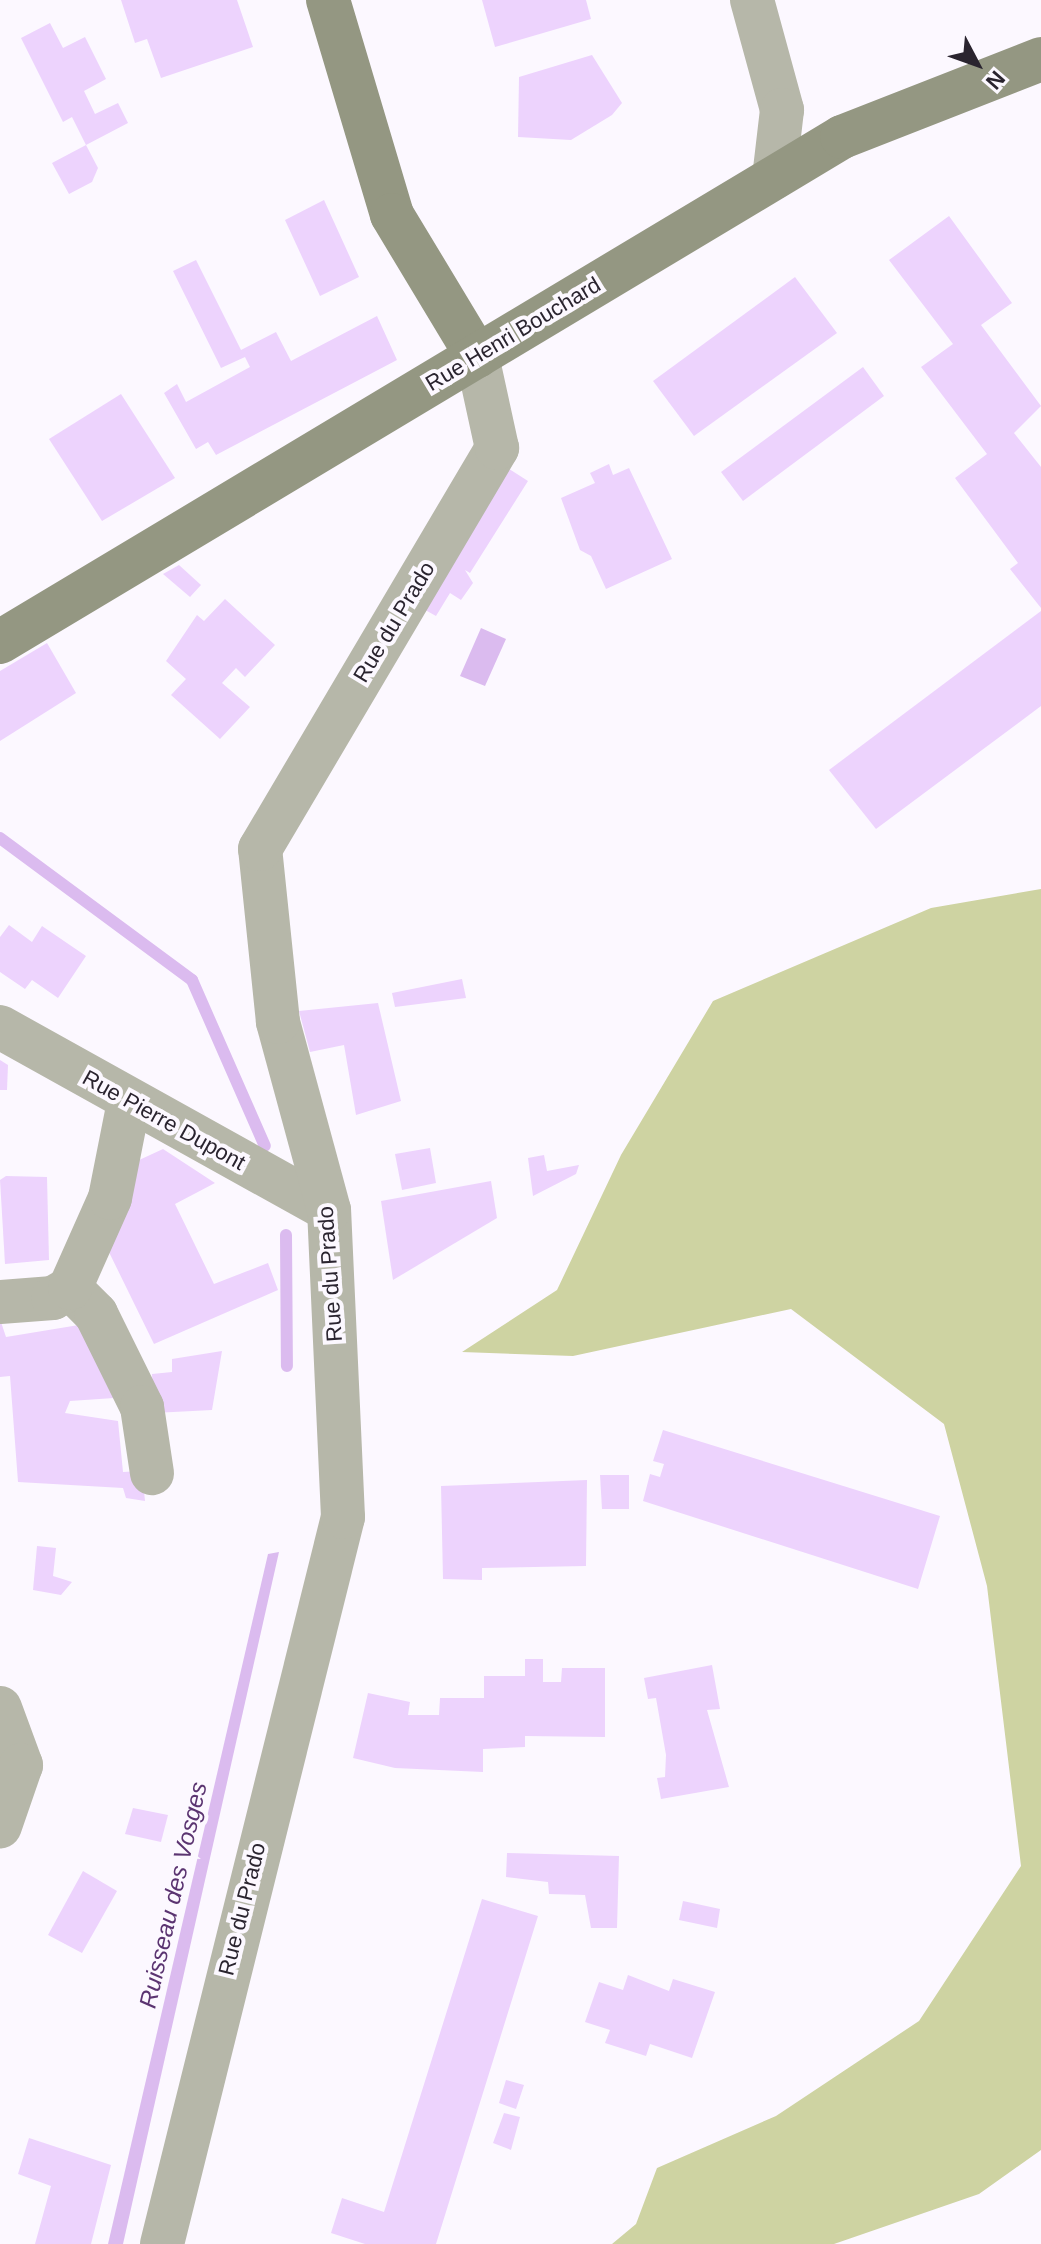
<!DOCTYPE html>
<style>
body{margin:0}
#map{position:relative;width:1041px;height:2244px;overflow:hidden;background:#fcf8ff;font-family:Helvetica,sans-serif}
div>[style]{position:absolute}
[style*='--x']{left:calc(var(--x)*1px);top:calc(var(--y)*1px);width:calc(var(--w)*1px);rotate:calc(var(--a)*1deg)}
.green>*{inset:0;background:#ced3a2}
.water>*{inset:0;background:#dbbbef}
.stream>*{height:12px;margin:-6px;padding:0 6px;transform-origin:6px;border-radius:6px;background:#dbbbef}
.building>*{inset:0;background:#edd3fd}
.street>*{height:44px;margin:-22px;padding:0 22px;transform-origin:22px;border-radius:22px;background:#b6b7a9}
.secondary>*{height:44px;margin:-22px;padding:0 22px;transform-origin:22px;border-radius:22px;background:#949782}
span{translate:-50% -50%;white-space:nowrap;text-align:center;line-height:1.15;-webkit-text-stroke:8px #fcf8ff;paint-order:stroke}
.street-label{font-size:22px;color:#2a242f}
.water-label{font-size:24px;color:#5b3471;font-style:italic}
.north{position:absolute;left:937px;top:24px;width:80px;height:80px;-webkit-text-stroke:6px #fcf8ff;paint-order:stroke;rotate:131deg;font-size:22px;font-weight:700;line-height:32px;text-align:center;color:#2a242f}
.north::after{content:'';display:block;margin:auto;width:28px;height:36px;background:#2a242f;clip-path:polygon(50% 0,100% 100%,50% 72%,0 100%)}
</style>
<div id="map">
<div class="green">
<div style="clip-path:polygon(1041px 889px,1041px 2150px,979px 2194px,834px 2244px,612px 2244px,636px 2224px,657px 2168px,776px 2116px,919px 2021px,1021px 1866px,987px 1586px,944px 1424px,791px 1309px,573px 1356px,462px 1352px,557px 1290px,621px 1155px,713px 1001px,931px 908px)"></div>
</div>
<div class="water">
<div style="clip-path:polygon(481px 628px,506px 639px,485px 686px,460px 676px)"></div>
<div style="clip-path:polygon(279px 1552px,123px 2244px,108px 2244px,268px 1554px)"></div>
</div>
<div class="stream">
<div style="--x:0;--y:838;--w:239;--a:36.5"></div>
<div style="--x:192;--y:980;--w:181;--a:66.3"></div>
<div style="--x:286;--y:1235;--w:131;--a:89.6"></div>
</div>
<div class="building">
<div style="clip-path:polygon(121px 0,237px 0,253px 47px,161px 78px,147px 39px,135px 43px)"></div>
<div style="clip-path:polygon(482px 0,586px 0,591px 19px,495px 47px)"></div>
<div style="clip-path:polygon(50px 23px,63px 48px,85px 37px,106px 79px,84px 91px,95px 114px,118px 103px,128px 123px,86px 145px,72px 117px,63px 122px,21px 38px)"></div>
<div style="clip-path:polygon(592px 55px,622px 103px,612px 115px,571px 140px,518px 137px,519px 77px)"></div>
<div style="clip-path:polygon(86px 145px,98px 168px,92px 182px,69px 194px,52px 163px)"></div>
<div style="clip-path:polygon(324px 200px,359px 277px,320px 296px,285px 220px)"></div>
<div style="clip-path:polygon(949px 216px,1012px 303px,981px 325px,1041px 406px,1014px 433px,1041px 467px,1041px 608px,1010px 569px,1018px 563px,955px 478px,987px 454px,921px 367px,953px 344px,889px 260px)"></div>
<div style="clip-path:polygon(196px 260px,241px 350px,276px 332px,291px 361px,377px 316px,397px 360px,216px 455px,208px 442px,196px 449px,164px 393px,177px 384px,186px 402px,250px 367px,245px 357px,221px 368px,173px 271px)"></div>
<div style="clip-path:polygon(795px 277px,837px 333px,694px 436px,653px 381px)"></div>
<div style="clip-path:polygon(863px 367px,884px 396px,743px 501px,721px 472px)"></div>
<div style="clip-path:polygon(121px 394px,175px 478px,102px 521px,49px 439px)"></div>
<div style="clip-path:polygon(609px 464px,613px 475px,629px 468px,672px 559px,606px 589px,591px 556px,580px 550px,561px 498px,595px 483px,590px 473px)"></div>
<div style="clip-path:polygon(503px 465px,528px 481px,470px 573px,465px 570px,473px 583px,461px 600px,450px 593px,436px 616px,418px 606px)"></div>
<div style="clip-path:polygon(179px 565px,201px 585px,190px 597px,163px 574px)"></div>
<div style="clip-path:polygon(225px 599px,275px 645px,245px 677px,236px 668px,222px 683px,250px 707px,220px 739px,171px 695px,186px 679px,166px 661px,197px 615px,204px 621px)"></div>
<div style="clip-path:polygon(1041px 611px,1041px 706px,876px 829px,829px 770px)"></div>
<div style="clip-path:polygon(47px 643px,76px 693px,0 741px,0 671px)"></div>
<div style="clip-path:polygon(9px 925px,32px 942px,42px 926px,86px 956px,58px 998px,32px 980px,25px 989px,0 972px,0 937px)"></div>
<div style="clip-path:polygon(462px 979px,466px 998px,395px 1007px,392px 993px)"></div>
<div style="clip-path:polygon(378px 1003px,401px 1101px,356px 1115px,344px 1045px,310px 1052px,299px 1011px)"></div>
<div style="clip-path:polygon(0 1060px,8px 1065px,7px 1090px,0 1090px)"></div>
<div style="clip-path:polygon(430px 1148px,436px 1183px,402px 1190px,395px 1154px)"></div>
<div style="clip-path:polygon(163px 1149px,215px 1183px,175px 1204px,214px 1284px,268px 1263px,278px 1290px,154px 1344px,105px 1244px,137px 1161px)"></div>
<div style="clip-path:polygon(544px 1155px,547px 1171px,579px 1165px,576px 1174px,533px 1196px,528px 1158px)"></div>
<div style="clip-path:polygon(6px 1176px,47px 1177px,49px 1260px,5px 1264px,0 1180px)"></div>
<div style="clip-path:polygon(491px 1181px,497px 1218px,393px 1280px,381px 1201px)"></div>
<div style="clip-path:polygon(0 1319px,6px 1337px,91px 1323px,114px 1398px,70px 1401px,65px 1413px,118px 1421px,123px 1472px,142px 1471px,145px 1501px,126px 1498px,123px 1488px,18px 1482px,10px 1376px,0 1377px)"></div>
<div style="clip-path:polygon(222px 1351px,212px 1410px,154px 1413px,152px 1374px,172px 1372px,172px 1359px)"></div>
<div style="clip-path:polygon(663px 1430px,940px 1516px,918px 1589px,643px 1501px,650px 1474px,660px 1477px,664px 1464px,653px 1461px)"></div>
<div style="clip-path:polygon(600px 1475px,629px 1475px,629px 1509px,602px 1509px)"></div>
<div style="clip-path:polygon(587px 1480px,586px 1566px,482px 1568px,482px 1580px,443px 1579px,441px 1486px)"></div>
<div style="clip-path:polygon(37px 1546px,56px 1548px,53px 1576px,72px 1582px,61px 1595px,33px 1590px)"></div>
<div style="clip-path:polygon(525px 1659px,543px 1659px,543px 1682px,561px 1682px,562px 1668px,605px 1668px,605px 1737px,525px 1736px,525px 1747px,483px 1749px,483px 1772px,395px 1768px,353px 1758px,368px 1693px,410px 1702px,408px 1715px,439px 1715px,440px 1698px,484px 1698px,484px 1676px,525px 1676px)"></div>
<div style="clip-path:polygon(712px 1665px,720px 1709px,707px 1710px,729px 1787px,661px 1799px,657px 1778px,665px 1777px,666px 1755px,656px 1698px,648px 1699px,644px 1678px)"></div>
<div style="clip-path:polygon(133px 1808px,168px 1815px,161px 1842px,125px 1834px)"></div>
<div style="clip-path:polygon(507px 1853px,619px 1856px,617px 1928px,591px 1928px,585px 1895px,549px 1894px,548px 1882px,506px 1877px)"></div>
<div style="clip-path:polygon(83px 1871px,117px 1891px,82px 1953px,48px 1935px)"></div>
<div style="clip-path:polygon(482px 1899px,538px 1916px,436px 2244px,365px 2244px,331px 2233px,342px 2198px,384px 2212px)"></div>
<div style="clip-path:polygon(683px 1901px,720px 1909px,717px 1928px,679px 1920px)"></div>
<div style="clip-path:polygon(628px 1975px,669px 1991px,673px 1979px,715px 1992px,692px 2058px,650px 2044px,646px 2056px,605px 2043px,610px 2030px,585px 2022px,599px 1982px,623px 1990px)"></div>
<div style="clip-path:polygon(506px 2080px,524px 2085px,516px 2109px,499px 2103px)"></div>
<div style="clip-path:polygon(504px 2113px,520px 2117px,511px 2150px,493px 2143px)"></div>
<div style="clip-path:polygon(29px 2138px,111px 2165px,91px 2244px,35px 2244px,51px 2186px,18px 2174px)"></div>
</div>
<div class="street">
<div style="--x:752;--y:0;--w:114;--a:74.7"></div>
<div style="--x:782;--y:110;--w:68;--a:96.7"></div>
<div style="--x:0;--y:1027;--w:376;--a:29.1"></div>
<div style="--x:70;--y:1288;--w:37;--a:45"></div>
<div style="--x:96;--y:1314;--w:104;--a:63.7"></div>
<div style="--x:142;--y:1407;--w:67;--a:81.4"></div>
<div style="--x:0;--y:1302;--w:53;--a:-4.3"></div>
<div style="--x:53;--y:1298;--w:20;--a:-30"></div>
<div style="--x:70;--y:1288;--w:98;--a:-66"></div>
<div style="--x:110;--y:1198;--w:98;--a:-78.8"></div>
<div style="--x:0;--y:1708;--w:61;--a:69.8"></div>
<div style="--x:21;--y:1765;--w:65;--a:109"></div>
<div style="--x:162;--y:2244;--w:749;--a:-76.02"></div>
<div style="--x:343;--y:1517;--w:307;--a:-92.6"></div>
<div style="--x:329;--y:1210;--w:195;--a:-105.2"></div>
<div style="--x:278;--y:1022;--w:174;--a:-95.9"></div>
<div style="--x:260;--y:849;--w:466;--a:-59.4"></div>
<div style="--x:497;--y:448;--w:94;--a:-102.3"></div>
</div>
<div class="secondary">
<div style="--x:328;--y:0;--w:224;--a:73.4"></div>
<div style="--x:392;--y:215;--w:165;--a:58.9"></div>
<div style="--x:0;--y:642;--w:982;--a:-30.95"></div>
<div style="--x:842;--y:137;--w:214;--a:-21.4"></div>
</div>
<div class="street-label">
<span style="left:513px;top:334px;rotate:-31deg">Rue Henri Bouchard</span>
<span style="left:394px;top:622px;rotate:-59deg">Rue du Prado</span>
<span style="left:164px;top:1120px;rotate:29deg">Rue Pierre Dupont</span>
<span style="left:330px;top:1274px;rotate:-94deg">Rue du Prado</span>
<span style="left:242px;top:1909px;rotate:-76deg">Rue du Prado</span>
</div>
<div class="water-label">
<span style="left:173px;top:1895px;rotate:-77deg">Ruisseau des Vosges</span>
</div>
<div class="north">N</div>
</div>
